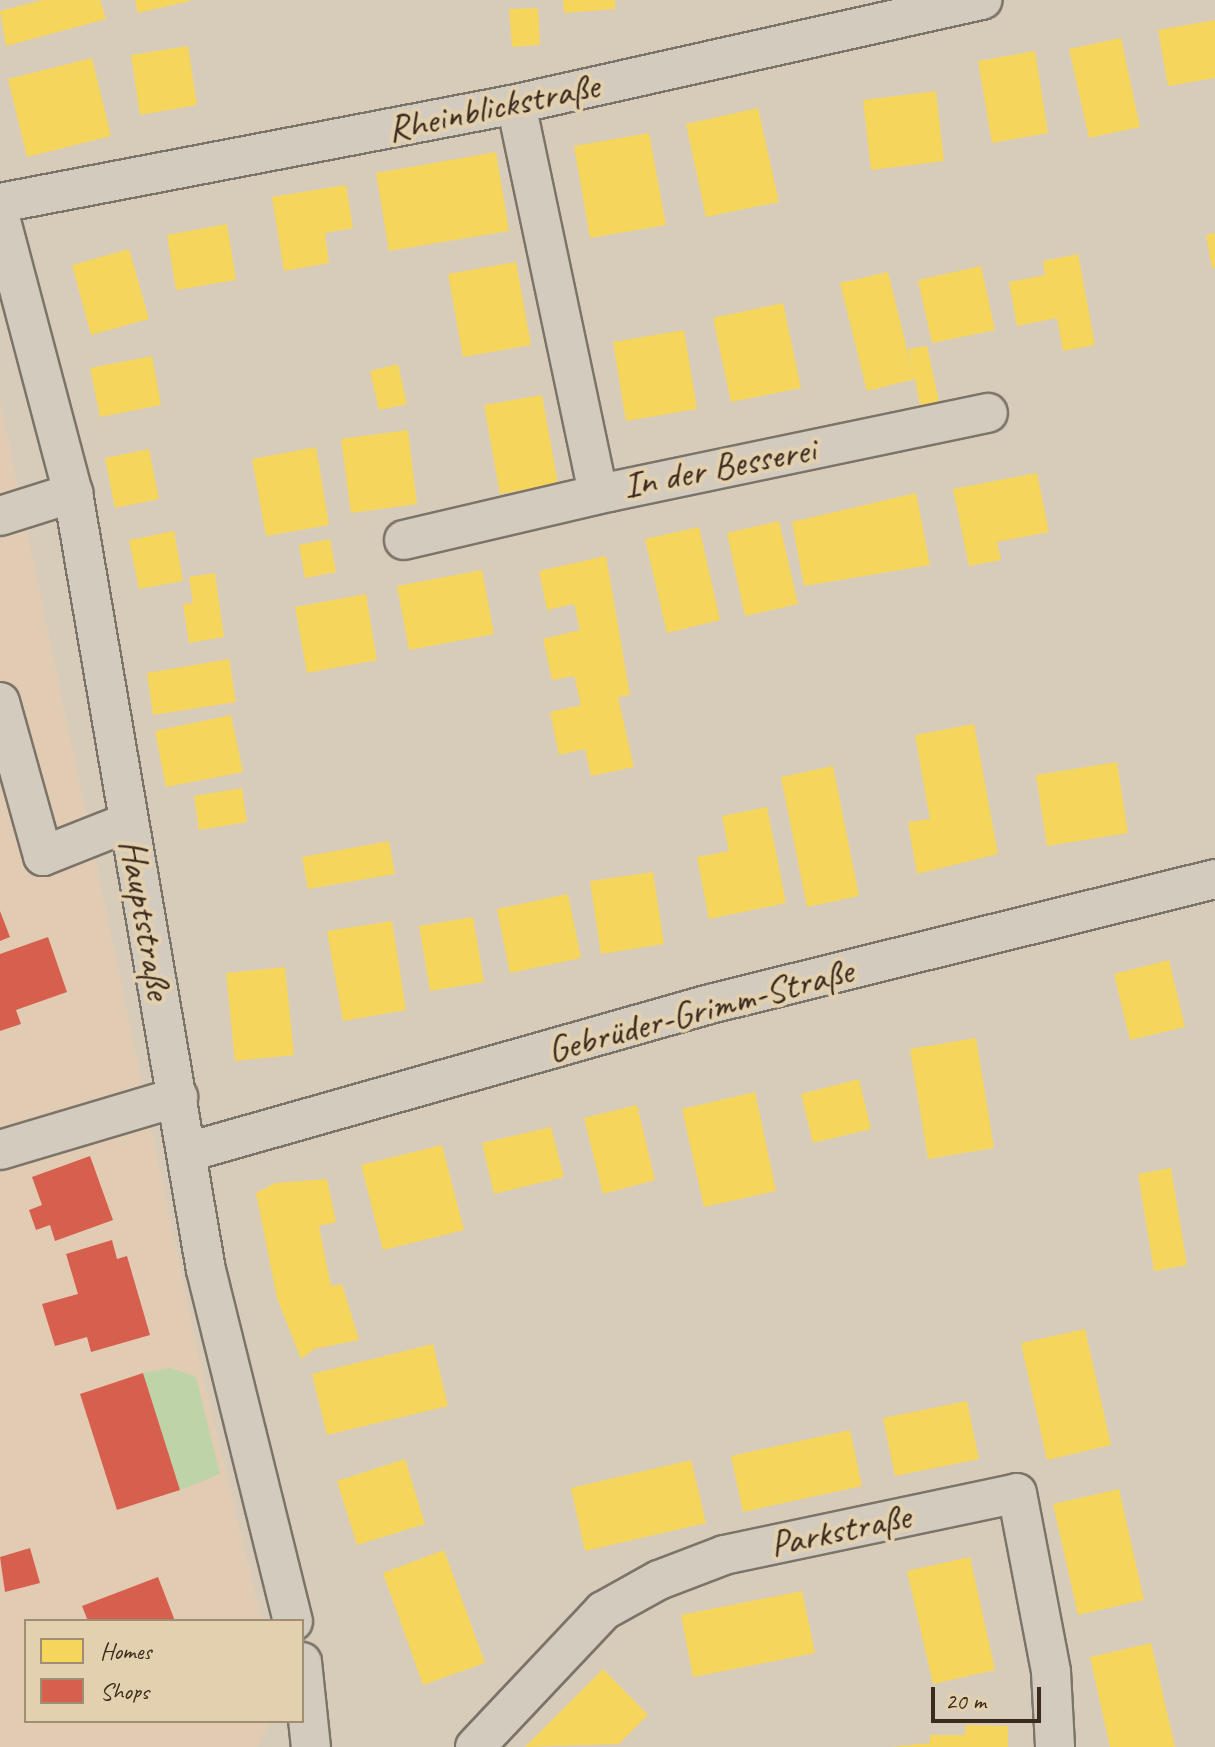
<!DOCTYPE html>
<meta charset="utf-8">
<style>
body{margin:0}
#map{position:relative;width:1215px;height:1747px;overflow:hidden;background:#d7ccba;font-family:Caveat,sans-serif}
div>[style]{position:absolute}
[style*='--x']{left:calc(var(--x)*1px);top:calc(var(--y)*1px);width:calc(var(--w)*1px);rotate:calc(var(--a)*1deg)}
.built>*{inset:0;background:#e1ccb3}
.green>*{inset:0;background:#bed3a7}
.homes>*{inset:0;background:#f6d55c}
.shops>*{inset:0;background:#d6604d}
.roads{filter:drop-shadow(2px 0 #7c7469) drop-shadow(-2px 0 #7c7469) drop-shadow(0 2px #7c7469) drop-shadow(0 -2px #7c7469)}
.minor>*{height:38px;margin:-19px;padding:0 19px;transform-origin:19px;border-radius:19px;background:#d3cbbe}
span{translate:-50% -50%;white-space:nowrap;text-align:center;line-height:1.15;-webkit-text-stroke:8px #e3d0ae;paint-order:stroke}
.street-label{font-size:38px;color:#3b2a1e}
.legend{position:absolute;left:24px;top:1619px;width:280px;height:104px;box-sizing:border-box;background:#e3d0ae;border:2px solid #a08e74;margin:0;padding:10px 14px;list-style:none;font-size:24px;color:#3b2a1e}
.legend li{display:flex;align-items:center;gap:16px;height:40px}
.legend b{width:40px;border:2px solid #a08e74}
.scale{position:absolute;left:931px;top:1687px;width:110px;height:36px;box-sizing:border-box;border:4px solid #3b2a1e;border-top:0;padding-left:10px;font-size:24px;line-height:28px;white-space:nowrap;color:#3b2a1e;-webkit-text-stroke:6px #e3d0ae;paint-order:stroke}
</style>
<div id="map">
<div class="built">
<div style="clip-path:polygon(0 400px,200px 1362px,262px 1621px,26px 1621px,26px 1721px,272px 1721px,257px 1747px,0 1747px)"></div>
</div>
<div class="green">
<div style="clip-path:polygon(171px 1368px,196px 1377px,220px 1474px,180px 1490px,143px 1373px)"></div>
</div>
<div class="homes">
<div style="clip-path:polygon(43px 0,100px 0,106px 19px,6px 46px,0 11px)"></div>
<div style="clip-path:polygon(135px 0,190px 0,190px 1px,138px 13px)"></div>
<div style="clip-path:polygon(563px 0,615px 0,615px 9px,564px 13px)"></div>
<div style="clip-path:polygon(538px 8px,540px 45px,512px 47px,509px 9px)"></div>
<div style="clip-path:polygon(1215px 20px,1215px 78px,1168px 86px,1158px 30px)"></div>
<div style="clip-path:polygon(1121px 38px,1140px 127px,1089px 138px,1069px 49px)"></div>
<div style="clip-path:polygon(188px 46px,197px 105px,140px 115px,131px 55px)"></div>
<div style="clip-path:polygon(1035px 51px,1048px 133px,992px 143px,978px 61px)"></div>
<div style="clip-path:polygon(92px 58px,111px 136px,27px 157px,8px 79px)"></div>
<div style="clip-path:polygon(936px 91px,944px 161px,871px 170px,863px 100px)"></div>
<div style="clip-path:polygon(758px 108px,779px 202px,706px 217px,686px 124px)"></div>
<div style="clip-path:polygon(649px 133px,666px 225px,590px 238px,574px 146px)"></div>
<div style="clip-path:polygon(496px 152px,509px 231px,389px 251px,376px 173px)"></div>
<div style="clip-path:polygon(346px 185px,353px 228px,325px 233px,329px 263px,284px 271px,272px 197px)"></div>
<div style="clip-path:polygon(227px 224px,236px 280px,176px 290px,167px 235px)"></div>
<div style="clip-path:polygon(1215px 233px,1215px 268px,1212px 268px,1206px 235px)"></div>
<div style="clip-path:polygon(129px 249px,149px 319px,91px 335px,72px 265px)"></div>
<div style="clip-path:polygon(1078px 254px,1095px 345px,1063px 351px,1057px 318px,1017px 326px,1009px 282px,1045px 275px,1043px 261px)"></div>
<div style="clip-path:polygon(516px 262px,531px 345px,463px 357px,448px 274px)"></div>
<div style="clip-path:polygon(981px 266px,995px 330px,932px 343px,918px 280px)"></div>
<div style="clip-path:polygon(888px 272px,913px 374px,908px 349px,927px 346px,940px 406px,921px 410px,915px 379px,867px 391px,840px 283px)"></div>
<div style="clip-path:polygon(783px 303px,801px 388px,731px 402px,713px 318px)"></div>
<div style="clip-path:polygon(684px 330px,697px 409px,626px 421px,613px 342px)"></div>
<div style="clip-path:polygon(152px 356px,161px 405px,100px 417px,90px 368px)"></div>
<div style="clip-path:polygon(398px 364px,407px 404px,379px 410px,370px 371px)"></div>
<div style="clip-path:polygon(542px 395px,558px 484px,500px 494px,484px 405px)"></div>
<div style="clip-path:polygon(408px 430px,417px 504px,351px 513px,341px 439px)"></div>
<div style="clip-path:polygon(316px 447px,329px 525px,266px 536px,252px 459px)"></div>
<div style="clip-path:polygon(149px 449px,159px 499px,115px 508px,105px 458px)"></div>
<div style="clip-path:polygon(1037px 473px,1049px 532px,997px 542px,1001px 560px,969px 566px,953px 489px)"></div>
<div style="clip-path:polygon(916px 493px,930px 565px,804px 586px,792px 522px)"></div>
<div style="clip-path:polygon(779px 521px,798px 604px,745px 616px,727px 533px)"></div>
<div style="clip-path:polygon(699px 527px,720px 620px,667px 633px,645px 539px)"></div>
<div style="clip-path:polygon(174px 531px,183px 581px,139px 589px,129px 540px)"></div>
<div style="clip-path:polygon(330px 539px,336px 572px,305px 578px,299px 545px)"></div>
<div style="clip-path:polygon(606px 556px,630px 695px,618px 697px,634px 767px,591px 776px,585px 749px,559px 755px,550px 712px,581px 705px,574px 676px,552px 680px,543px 639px,580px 630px,574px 604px,547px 610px,539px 571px)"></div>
<div style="clip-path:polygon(482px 570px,494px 634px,409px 650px,397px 586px)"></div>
<div style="clip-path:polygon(215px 573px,224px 637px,189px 643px,183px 604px,193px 603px,189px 577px)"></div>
<div style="clip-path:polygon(366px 594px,377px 660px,307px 673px,295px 607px)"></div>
<div style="clip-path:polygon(229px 659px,236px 702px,153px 715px,147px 673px)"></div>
<div style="clip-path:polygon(231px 715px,243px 772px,166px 787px,155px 731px)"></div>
<div style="clip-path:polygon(974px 724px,998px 854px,917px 874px,908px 822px,930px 819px,915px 735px)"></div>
<div style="clip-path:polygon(1117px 762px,1128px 833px,1047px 846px,1036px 775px)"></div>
<div style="clip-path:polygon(833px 766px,859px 896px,807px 907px,781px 777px)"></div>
<div style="clip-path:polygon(242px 788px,247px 822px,199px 830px,194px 796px)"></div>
<div style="clip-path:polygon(767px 807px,786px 903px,709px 919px,697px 857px,729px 851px,722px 816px)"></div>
<div style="clip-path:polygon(389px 841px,395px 874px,308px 889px,302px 857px)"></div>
<div style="clip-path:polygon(653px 872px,664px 944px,601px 954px,590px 881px)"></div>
<div style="clip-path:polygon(568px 894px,581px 958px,510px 973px,497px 909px)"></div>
<div style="clip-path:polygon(473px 917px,484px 982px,430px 991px,419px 926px)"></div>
<div style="clip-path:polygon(392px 921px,406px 1010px,343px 1021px,327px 931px)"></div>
<div style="clip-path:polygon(1169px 960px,1185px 1027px,1130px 1040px,1114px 974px)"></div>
<div style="clip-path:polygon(285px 967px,294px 1055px,235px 1061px,226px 973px)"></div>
<div style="clip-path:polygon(976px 1038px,994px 1148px,928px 1159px,910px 1049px)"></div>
<div style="clip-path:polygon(859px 1079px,871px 1129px,813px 1143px,801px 1094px)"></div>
<div style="clip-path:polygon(755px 1092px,776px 1191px,704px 1207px,682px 1109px)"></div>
<div style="clip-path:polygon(637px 1105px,655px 1180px,603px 1194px,584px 1118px)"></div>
<div style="clip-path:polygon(551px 1127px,564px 1177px,494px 1194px,482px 1143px)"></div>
<div style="clip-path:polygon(442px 1145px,464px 1230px,383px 1250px,361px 1165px)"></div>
<div style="clip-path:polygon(1171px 1168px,1187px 1265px,1154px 1271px,1138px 1174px)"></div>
<div style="clip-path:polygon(327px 1179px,336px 1222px,319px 1226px,331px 1286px,342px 1284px,359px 1340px,314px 1349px,301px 1359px,277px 1298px,256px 1193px,275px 1183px)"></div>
<div style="clip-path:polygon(1085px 1329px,1111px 1445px,1047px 1460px,1021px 1343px)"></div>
<div style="clip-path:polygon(433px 1344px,448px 1406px,327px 1435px,312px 1374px)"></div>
<div style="clip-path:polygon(967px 1401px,979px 1459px,895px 1476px,883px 1418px)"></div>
<div style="clip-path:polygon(850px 1430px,862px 1486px,743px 1512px,731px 1456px)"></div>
<div style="clip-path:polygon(405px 1459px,425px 1524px,357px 1545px,337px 1481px)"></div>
<div style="clip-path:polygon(691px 1460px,706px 1523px,585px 1551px,571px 1488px)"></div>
<div style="clip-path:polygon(1119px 1489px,1144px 1600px,1078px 1615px,1053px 1504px)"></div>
<div style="clip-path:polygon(444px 1550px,485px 1663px,423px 1685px,383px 1573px)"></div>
<div style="clip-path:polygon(970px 1557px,995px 1670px,933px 1684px,907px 1571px)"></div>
<div style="clip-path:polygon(802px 1591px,815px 1653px,693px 1677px,681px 1615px)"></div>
<div style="clip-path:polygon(1151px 1643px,1175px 1747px,1110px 1747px,1090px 1657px)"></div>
<div style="clip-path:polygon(603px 1669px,648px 1715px,619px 1744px,525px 1747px)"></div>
<div style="clip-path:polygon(966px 1725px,1008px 1726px,1008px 1747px,892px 1747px,930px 1743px,930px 1735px,965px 1735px)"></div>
</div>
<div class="shops">
<div style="clip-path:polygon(0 911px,10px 937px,0 941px)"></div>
<div style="clip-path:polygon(48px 937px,67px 992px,16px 1010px,21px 1024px,0 1031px,0 954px)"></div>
<div style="clip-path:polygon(90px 1156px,113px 1220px,55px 1241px,50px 1225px,36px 1230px,29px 1210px,42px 1205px,32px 1177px)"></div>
<div style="clip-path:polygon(112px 1240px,117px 1259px,127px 1256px,150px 1335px,91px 1352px,87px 1337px,55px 1346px,42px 1304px,78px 1294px,66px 1254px)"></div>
<div style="clip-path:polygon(143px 1373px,180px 1490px,117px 1510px,80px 1394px)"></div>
<div style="clip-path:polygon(30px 1548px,40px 1583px,5px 1592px,0 1557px)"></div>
<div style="clip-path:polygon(158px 1577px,175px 1621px,88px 1621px,82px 1606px)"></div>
</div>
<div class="roads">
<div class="minor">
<div style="--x:516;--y:104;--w:388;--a:78.1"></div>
<div style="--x:596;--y:484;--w:15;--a:32"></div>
<div style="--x:609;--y:492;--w:387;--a:-11.8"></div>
<div style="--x:0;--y:203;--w:525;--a:-10.86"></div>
<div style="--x:516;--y:104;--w:478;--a:-12.6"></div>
<div style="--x:0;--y:217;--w:285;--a:75.2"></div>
<div style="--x:73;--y:493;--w:788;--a:80.29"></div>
<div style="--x:206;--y:1270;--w:362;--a:76.1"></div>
<div style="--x:0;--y:516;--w:77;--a:-17.5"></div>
<div style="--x:404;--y:540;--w:211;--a:-13.2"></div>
<div style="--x:0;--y:702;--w:160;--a:74.4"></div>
<div style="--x:43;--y:856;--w:92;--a:-21.6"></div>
<div style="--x:0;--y:1150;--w:186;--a:-16.6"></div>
<div style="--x:188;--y:1152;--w:543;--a:-15.83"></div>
<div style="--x:710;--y:1004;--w:520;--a:-13.9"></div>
<div style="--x:302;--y:1662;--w:85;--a:84"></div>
<div style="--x:475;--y:1747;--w:187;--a:-46.7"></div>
<div style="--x:603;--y:1611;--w:64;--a:-29"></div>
<div style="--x:659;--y:1580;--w:70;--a:-21"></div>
<div style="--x:724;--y:1555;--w:299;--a:-11.9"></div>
<div style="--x:1017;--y:1493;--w:182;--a:79.2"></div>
<div style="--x:1051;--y:1672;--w:75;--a:86.9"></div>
</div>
</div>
<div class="street-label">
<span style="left:493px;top:107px;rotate:-12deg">Rheinblickstraße</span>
<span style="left:719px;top:467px;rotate:-11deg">In der Besserei</span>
<span style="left:146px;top:919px;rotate:80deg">Hauptstraße</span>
<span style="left:700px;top:1010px;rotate:-15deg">Gebrüder-Grimm-Straße</span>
<span style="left:840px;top:1530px;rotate:-12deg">Parkstraße</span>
</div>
<ul class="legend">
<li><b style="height:22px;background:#f6d55c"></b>Homes</li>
<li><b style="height:22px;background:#d6604d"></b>Shops</li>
</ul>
<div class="scale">20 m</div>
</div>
